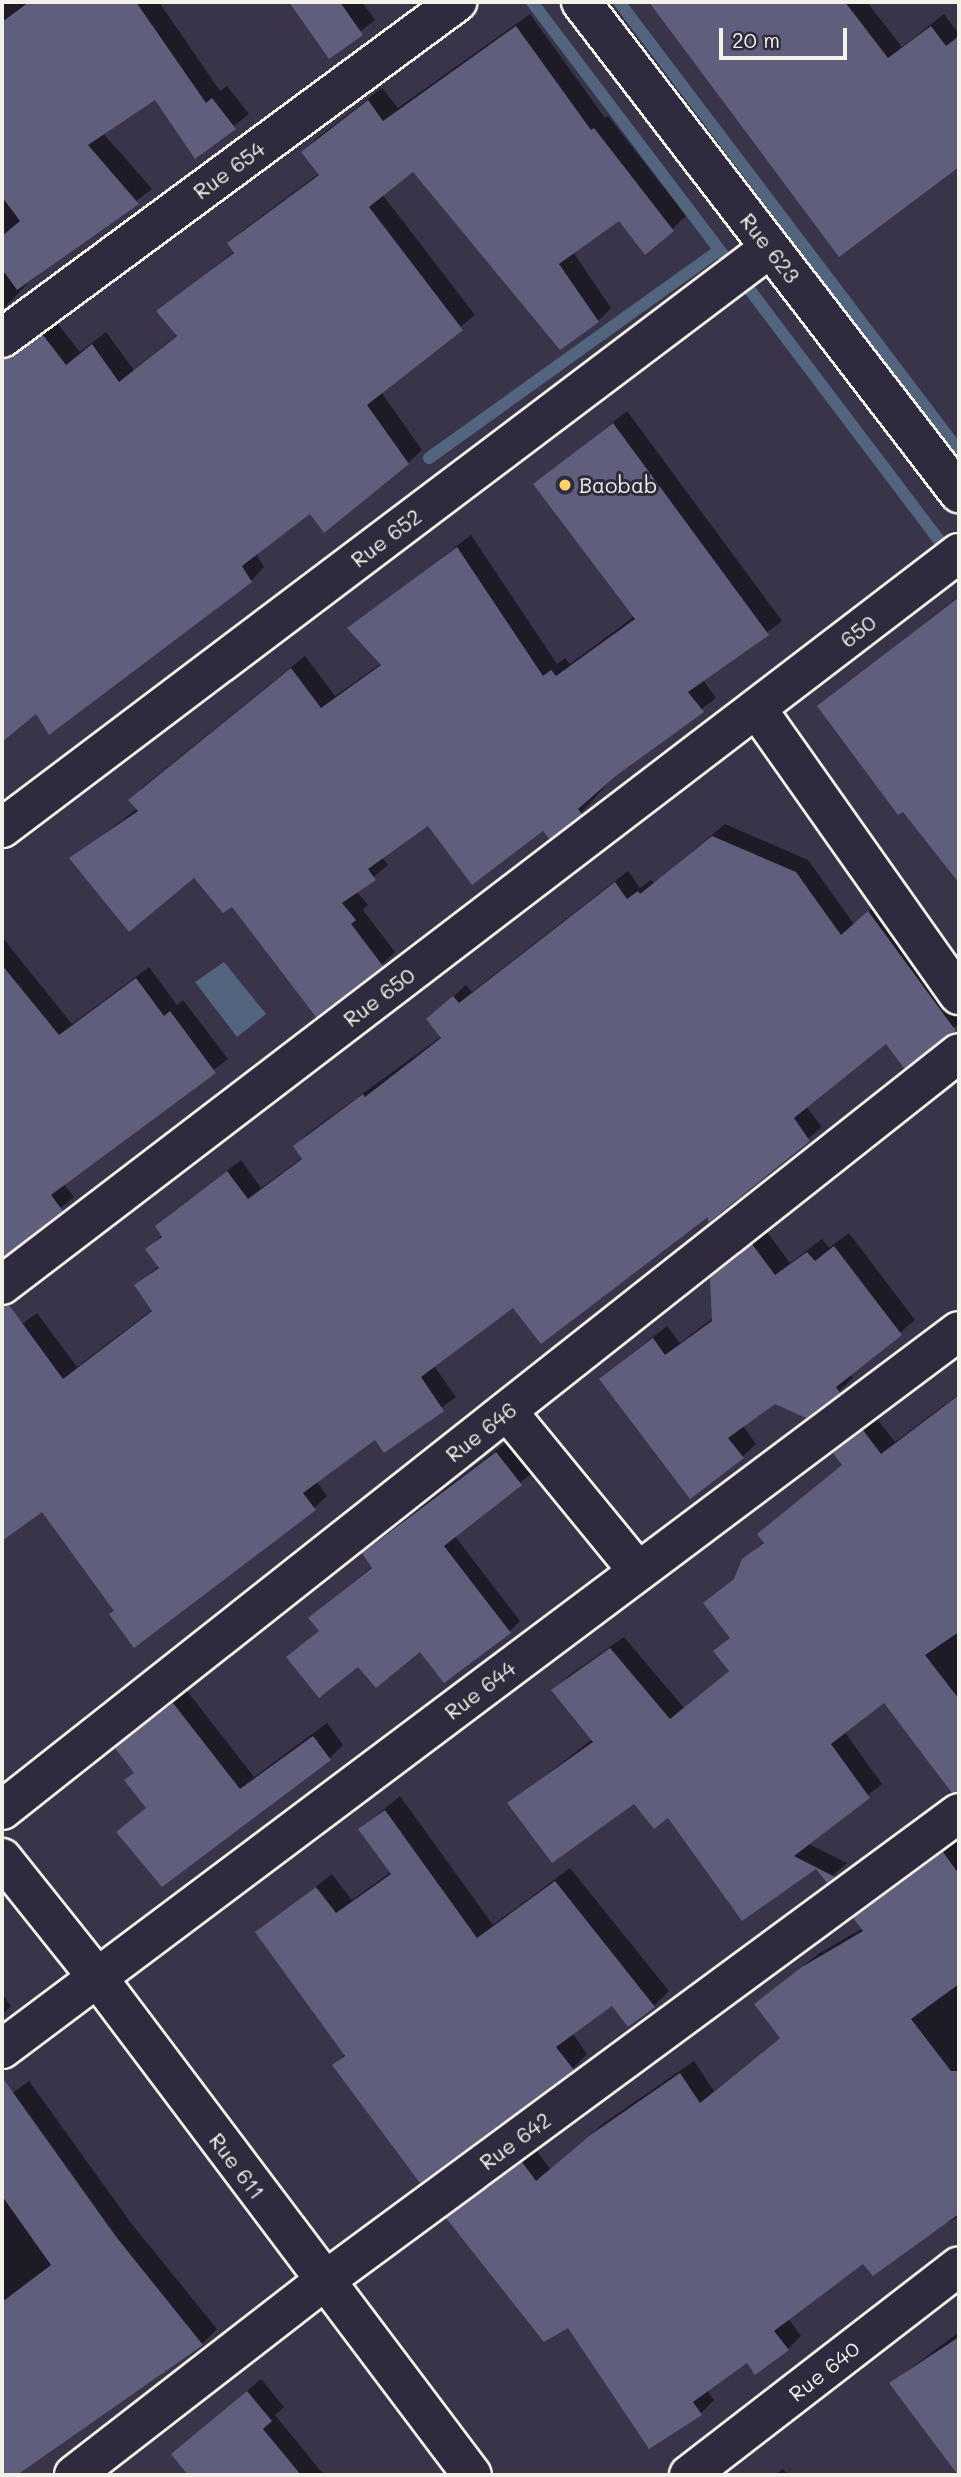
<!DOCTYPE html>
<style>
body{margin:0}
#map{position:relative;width:961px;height:2477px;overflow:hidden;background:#39344a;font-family:Mali,sans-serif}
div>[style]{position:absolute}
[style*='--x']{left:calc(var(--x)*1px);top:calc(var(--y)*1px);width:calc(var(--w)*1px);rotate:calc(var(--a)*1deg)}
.water>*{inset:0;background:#53657e}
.shadow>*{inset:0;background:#0007}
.stream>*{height:12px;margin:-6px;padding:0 6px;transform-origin:6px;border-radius:6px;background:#53657e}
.building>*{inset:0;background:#5f5e7c}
.roads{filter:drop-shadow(2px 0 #f4f1e8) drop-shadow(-2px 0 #f4f1e8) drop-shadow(0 2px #f4f1e8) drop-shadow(0 -2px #f4f1e8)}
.minor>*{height:38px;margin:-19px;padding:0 19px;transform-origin:19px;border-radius:19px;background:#2f2a3d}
.dots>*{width:19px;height:19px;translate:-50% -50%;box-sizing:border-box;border:4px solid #2f2a3d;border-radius:50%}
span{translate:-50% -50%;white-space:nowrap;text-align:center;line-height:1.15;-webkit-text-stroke:6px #2f2a3d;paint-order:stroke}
.street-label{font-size:21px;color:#f4f1e8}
.poi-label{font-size:21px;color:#f4f1e8}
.left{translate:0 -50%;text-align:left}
.frame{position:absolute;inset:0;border:4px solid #f4f1e8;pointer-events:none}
.scale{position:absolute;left:719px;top:28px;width:128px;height:32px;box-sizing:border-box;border:4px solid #f4f1e8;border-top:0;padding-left:9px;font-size:21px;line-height:24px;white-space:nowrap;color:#f4f1e8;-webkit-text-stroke:5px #2f2a3d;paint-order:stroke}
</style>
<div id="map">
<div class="water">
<div style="clip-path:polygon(224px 962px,266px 1014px,237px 1037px,195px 982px)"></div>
</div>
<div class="shadow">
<div style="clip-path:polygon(2px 2px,159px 2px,220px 91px,227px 86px,249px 114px,195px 156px,155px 97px,103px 133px,152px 189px,27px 284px,2px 310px,2px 49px,11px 43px,2px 31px)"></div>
<div style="clip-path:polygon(291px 2px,362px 2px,375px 20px,329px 56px)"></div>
<div style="clip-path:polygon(652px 2px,867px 2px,902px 47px,944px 14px,959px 34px,959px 166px,840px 254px)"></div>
<div style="clip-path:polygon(530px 14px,605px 118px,608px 116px,686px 216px,672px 229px,619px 218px,573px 252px,611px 308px,598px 321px,413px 169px,382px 194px,475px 315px,381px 392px,422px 450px,408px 463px,310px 512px,256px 554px,264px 567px,251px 581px,36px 712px,2px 738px,2px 340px,20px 347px,57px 323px,80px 352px,106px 332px,134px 370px,178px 334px,159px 311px,235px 251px,229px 243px,243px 230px,320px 173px,303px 152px,317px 138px,382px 88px,398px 108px)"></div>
<div style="clip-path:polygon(959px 361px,959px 385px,957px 384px)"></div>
<div style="clip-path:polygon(627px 411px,782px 621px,703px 680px,716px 698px,616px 774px,581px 813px,544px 829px,428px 824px,382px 857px,388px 865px,356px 891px,368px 905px,363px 910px,395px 952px,381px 965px,232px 904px,194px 876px,72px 859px,138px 808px,131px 800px,144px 786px,305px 656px,335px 696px,382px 663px,350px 628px,471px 535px,557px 664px,565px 658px,570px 664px,635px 616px,535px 484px)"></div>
<div style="clip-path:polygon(959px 596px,959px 881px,819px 706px)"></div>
<div style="clip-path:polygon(725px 824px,808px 860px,854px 924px,882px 900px,959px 1007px,959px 1026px,886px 1041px,806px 1106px,822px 1127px,710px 1220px,710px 1213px,514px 1306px,434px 1366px,456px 1397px,384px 1450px,376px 1438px,316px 1481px,327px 1496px,314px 1508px,115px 1611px,42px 1509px,2px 1539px,2px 1339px,37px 1313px,77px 1367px,153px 1309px,136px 1285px,159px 1266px,148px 1249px,163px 1234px,157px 1227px,170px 1214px,241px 1160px,261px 1188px,303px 1157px,295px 1146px,307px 1134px,442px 1036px,428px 1019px,466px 985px,472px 992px,628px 871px,640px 888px,651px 880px,654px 883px)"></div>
<div style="clip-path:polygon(2px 937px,72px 1024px,149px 967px,177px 1005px,183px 1000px,228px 1059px,64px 1184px,74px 1197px,2px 1256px)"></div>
<div style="clip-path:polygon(767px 1232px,790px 1263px,822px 1239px,829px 1248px,849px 1233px,915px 1320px,850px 1374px,853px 1378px,839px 1391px,775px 1402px,743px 1426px,756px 1444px,742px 1457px,601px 1379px,667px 1326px,680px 1343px,713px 1318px,712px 1278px)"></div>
<div style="clip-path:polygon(959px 1394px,959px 1772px,947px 1782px,885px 1700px,844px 1731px,882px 1784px,807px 1843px,847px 1863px,827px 1881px,816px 1867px,742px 1919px,668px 1815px,635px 1801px,509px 1803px,593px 1739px,554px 1690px,567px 1677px,624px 1637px,684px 1708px,730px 1670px,716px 1651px,731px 1636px,705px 1603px,737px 1576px,743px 1560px,765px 1541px,760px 1534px,844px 1464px,835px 1453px,877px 1419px,895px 1442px)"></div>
<div style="clip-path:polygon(507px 1442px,531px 1474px,454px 1535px,520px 1621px,509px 1632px,358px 1664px,288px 1657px,320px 1630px,321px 1608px,373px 1566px,364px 1554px,374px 1543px)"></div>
<div style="clip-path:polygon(187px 1691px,254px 1777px,327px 1723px,343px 1745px,330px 1758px,119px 1832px,147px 1807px,127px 1780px,136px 1771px,117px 1749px)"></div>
<div style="clip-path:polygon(400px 1796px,493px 1925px,570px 1868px,669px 1991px,654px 2006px,612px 2003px,572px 2033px,587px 2054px,572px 2069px,335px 2065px,345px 2054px,258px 1932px,332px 1874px,352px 1900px,391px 1872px,360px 1829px)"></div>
<div style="clip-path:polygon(957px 1840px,959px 2217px,863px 2261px,788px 2318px,801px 2336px,788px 2349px,748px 2361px,707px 2390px,714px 2400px,701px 2413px,568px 2325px,449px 2218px,536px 2150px,550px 2169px,604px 2123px,694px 2061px,714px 2091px,781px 2037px,757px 2004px,818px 1954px,863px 1928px,856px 1918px,869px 1905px)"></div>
<div style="clip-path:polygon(2px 1993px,11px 2006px,2px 2015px)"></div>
<div style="clip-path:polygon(29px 2081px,131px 2223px,217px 2329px,202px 2344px,2px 2472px,2px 2101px)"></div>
<div style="clip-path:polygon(959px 2332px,959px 2474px,891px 2383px)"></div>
<div style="clip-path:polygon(261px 2379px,284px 2407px,275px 2415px,324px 2475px,190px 2475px,174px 2454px)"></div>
<div style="clip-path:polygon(783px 2469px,788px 2475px,774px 2475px)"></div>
</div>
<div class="stream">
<div style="--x:532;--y:2;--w:695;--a:52.9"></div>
<div style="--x:619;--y:2;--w:563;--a:52.87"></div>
<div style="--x:429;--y:458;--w:357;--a:-35.6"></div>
</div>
<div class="building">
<div style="clip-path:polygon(29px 2px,136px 2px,206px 103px,212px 98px,236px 129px,195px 159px,155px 100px,88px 145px,139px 204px,17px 290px,2px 269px,2px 236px,20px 221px,2px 197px,2px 22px)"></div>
<div style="clip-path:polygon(289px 2px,340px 2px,363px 35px,329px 59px)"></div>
<div style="clip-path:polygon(649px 2px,845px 2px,888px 58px,931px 26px,946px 46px,959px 36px,959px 167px,839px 257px)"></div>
<div style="clip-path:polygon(516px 26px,591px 130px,594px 128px,674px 231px,645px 255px,619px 221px,559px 264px,599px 322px,560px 350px,413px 172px,369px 207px,463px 330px,367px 405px,409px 464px,324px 533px,310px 514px,242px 566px,252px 582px,49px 735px,36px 714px,2px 742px,2px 359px,43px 335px,66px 365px,92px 344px,119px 382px,177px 336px,156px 311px,234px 253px,227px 243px,319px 175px,301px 152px,368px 100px,383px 121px)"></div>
<div style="clip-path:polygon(613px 423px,769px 635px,688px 692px,704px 712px,617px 775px,578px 809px,582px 814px,549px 839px,543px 831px,472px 885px,428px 826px,368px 869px,376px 880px,342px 903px,356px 920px,351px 924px,383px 966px,316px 1017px,232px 907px,223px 913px,194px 878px,129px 932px,69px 858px,138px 811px,128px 800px,291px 668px,321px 708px,381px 665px,347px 628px,457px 547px,543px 676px,551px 670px,556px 676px,635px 619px,533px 484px)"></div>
<div style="clip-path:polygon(959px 597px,959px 883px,903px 812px,898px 815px,817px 706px)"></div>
<div style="clip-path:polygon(712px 836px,796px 872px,841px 935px,868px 911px,956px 1031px,904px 1068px,886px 1044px,794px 1118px,810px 1141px,708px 1223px,708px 1217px,541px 1344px,513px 1308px,421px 1377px,444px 1411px,384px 1453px,375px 1440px,303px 1493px,316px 1510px,134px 1648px,109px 1614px,114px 1611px,42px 1512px,2px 1541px,2px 1306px,9px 1305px,63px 1379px,152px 1311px,134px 1285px,159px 1268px,145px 1249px,162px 1237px,155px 1226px,227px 1171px,248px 1199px,302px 1159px,293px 1146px,363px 1094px,365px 1097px,441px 1038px,426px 1019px,453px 996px,459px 1003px,615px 882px,627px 899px,638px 891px,640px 894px)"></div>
<div style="clip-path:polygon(2px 965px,59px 1035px,136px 978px,164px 1016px,170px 1011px,216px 1073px,51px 1195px,63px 1211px,2px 1258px)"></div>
<div style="clip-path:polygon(752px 1244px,775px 1275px,807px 1252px,815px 1261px,834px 1246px,902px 1335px,836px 1387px,840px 1393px,806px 1418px,775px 1404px,728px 1438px,744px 1458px,690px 1499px,599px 1379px,653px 1338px,665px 1355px,712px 1321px,710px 1278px)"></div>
<div style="clip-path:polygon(959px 1395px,959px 1632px,925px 1655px,959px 1699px,959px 1792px,952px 1793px,884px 1703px,831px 1744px,870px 1798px,794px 1856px,835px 1877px,827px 1883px,816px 1869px,742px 1921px,668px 1818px,654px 1829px,634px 1804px,552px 1863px,507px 1803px,593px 1742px,551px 1690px,610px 1648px,670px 1719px,729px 1671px,713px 1651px,730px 1638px,703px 1603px,734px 1579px,742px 1559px,764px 1543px,757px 1534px,842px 1465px,833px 1453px,863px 1430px,881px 1454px)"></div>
<div style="clip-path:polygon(496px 1452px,522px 1485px,444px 1546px,511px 1633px,444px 1683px,420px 1652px,376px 1688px,358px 1667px,319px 1698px,286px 1657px,319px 1631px,308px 1618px,372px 1568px,362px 1553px)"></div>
<div style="clip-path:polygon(173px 1703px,240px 1789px,313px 1736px,331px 1760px,162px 1887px,116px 1832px,146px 1808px,124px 1780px,134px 1773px,115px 1748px)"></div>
<div style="clip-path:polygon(385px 1810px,477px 1938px,555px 1881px,655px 2007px,628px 2027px,612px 2006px,556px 2047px,574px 2070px,420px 2183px,332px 2065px,345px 2056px,255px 1932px,316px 1887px,336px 1913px,391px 1874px,358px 1829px)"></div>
<div style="clip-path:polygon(943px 1852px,959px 1874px,959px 1984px,911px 2019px,951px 2071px,959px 2071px,959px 2214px,873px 2276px,863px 2264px,774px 2331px,789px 2350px,755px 2375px,747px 2363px,693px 2402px,702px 2415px,649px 2449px,568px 2328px,544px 2342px,446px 2218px,522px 2162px,536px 2181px,589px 2136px,680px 2073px,700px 2103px,780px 2038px,754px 2004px,802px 1967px,863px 1931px,853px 1918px)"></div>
<div style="clip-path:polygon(2px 2077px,117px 2238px,203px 2345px,17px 2475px,2px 2475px,2px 2302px,51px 2265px,2px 2196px)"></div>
<div style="clip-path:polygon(959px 2337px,959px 2475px,958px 2475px,889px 2383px)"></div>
<div style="clip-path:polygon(247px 2391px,272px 2421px,263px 2429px,301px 2475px,188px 2475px,171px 2454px)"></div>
</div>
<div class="roads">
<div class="minor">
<div style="--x:581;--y:2;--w:620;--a:52.41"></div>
<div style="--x:2;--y:338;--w:566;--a:-36.44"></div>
<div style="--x:757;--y:709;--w:350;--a:54.8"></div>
<div style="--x:2;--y:828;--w:962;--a:-37.06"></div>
<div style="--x:2;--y:1285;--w:1205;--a:-37.41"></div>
<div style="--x:507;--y:1411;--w:207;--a:50.7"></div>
<div style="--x:2;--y:1810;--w:1220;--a:-38.34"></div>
<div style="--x:2;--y:1858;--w:152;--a:51.4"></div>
<div style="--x:97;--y:1977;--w:623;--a:53.02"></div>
<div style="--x:2;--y:2049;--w:1196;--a:-36.88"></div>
<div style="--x:74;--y:2475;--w:315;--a:-37.8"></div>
<div style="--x:323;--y:2282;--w:790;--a:-36.41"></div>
<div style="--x:689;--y:2475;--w:341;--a:-37.7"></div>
</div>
</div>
<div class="dots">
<div style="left:565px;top:485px;background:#ffd166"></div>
</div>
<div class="street-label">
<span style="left:229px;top:170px;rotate:-36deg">Rue 654</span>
<span style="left:770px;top:248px;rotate:52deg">Rue 623</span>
<span style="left:386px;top:538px;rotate:-37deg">Rue 652</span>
<span style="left:858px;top:631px;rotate:-38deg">650</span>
<span style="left:379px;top:997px;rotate:-37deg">Rue 650</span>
<span style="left:481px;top:1432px;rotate:-38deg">Rue 646</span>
<span style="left:480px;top:1690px;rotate:-37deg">Rue 644</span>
<span style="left:515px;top:2141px;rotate:-36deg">Rue 642</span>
<span style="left:237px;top:2166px;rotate:53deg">Rue 611</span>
<span style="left:824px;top:2371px;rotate:-38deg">Rue 640</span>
</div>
<div class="poi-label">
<span class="left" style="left:579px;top:485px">Baobab</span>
</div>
<div class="frame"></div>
<div class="scale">20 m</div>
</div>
